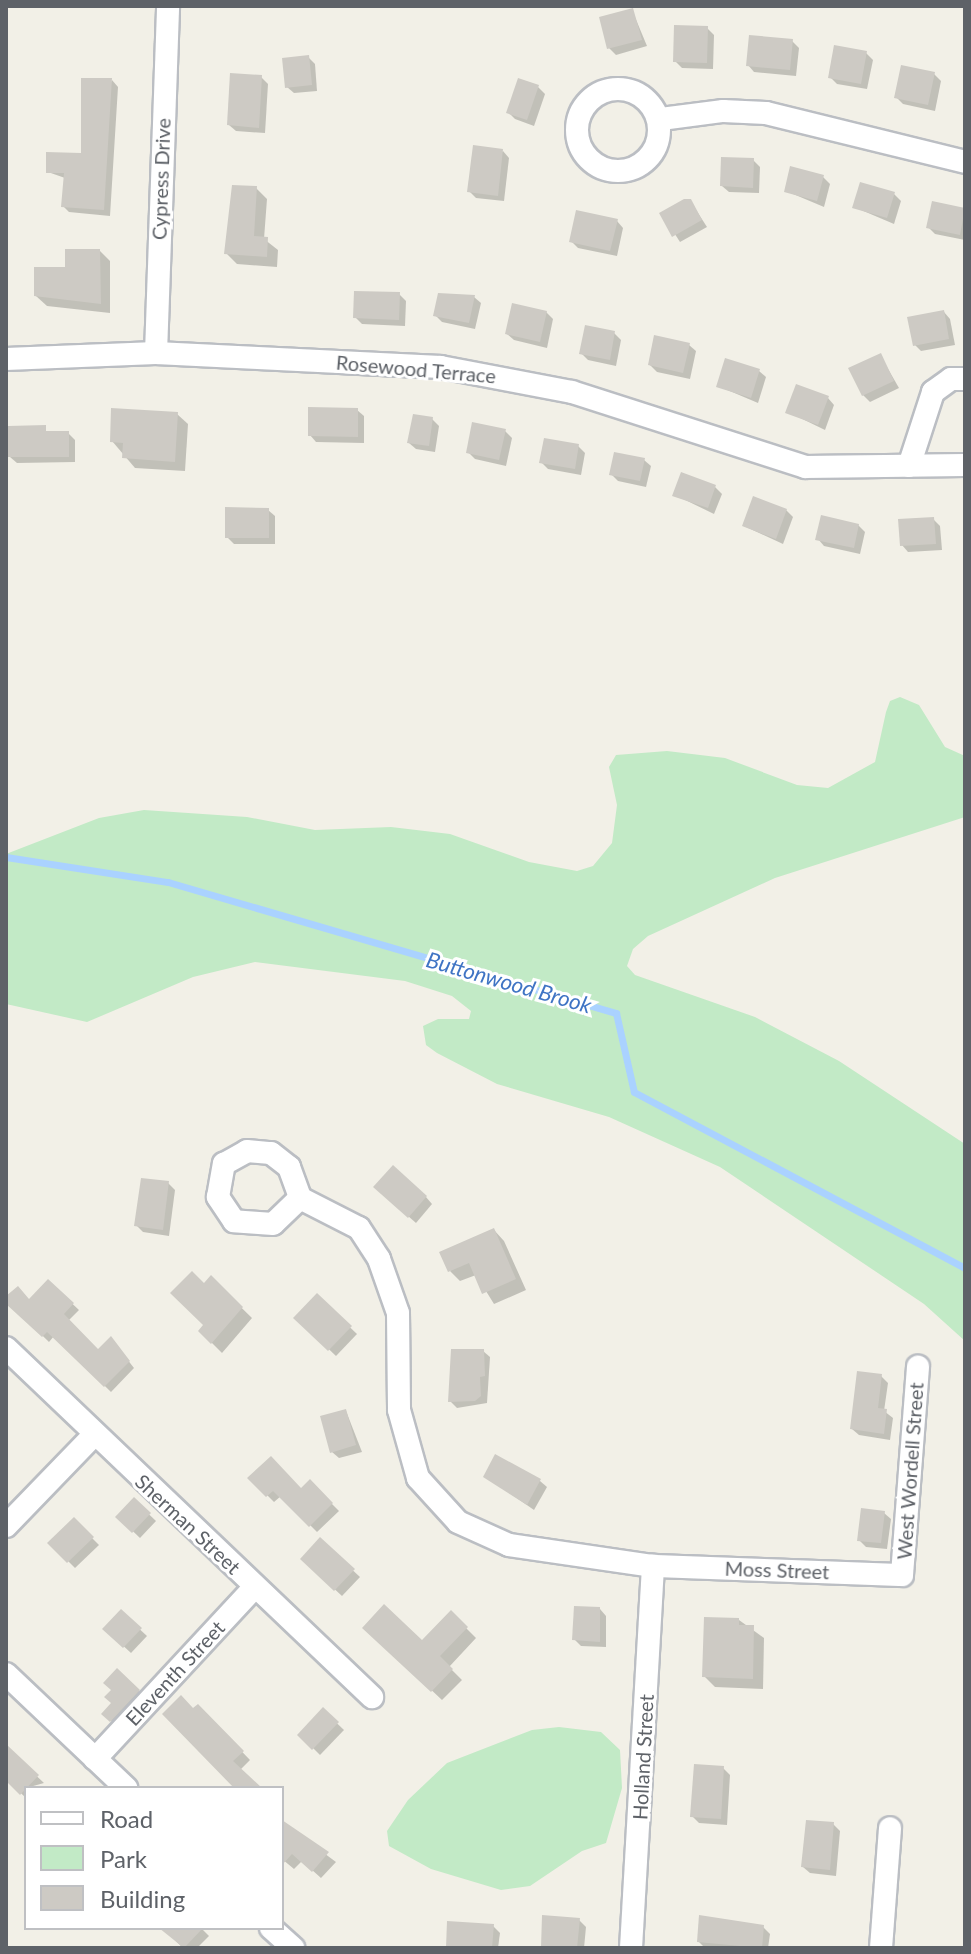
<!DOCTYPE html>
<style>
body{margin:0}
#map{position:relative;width:971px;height:1954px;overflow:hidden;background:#f2f0e7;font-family:Lato,sans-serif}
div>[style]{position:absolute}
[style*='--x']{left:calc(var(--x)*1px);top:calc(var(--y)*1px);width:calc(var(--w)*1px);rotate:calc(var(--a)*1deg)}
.green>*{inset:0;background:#c2eac6}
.shadow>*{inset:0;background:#0003}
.stream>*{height:7px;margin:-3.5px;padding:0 3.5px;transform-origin:3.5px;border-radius:3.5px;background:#aad2ff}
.building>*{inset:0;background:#cdcac4}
.roads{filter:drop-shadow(2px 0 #bbbec3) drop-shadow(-2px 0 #bbbec3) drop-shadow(0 2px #bbbec3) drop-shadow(0 -2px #bbbec3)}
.street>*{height:22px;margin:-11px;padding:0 11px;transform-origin:11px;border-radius:11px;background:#fff}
.street>.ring{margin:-11px;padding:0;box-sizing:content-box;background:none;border:22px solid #fff;border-radius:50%}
span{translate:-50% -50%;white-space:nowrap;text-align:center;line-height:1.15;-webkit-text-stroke:6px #fff;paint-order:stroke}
.street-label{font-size:20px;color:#5e6268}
.water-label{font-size:22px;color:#3f74c4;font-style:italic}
.frame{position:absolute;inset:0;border:8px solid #5e6268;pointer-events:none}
.legend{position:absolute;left:24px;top:1786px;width:260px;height:144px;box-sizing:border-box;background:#fff;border:2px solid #bfc0c3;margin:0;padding:10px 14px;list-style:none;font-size:24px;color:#5e6268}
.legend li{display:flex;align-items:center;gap:16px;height:40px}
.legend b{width:40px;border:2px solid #bfc0c3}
</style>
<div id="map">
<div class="green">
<div style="clip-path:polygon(900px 697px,919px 705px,945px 747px,965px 756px,965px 817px,775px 878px,648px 936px,633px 949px,627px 966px,635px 975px,755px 1017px,839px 1061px,965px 1144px,965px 1341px,924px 1304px,720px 1167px,609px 1117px,497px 1084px,437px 1053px,426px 1045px,423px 1026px,438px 1019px,469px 1019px,471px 1011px,452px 996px,405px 981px,255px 962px,193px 977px,87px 1022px,6px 1004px,6px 854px,99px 818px,144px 810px,247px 817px,315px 830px,391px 827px,450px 834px,529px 862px,577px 871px,593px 866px,612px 843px,617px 805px,609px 767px,616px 755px,667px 751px,725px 758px,797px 785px,828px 788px,875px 762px,886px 712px,890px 701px)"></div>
<div style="clip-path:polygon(559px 1727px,601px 1732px,620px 1750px,622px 1788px,606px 1843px,582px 1851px,530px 1886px,501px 1890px,431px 1869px,389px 1846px,387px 1831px,408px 1800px,447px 1763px,532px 1730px)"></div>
</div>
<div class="shadow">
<div style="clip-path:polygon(632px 10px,647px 46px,616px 55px,609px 48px)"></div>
<div style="clip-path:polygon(707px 28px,714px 35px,713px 69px,682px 68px,675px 61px)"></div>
<div style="clip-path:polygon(792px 41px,799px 48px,796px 76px,754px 72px,748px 65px)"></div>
<div style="clip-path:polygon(866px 53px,873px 60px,867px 89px,837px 84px,830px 77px)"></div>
<div style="clip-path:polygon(308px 57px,315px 64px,317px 91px,294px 93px,287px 87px)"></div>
<div style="clip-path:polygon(934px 74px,941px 81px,935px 111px,903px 104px,896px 97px)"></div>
<div style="clip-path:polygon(261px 77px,268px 84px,265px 133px,236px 131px,229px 125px)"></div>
<div style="clip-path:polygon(112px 80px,118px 87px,110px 216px,69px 212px,63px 206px,65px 178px,48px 172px,83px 155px)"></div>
<div style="clip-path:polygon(538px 87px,545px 94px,534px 126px,515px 119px,508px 112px)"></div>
<div style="clip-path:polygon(503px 151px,509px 158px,504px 201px,476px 198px,469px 191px)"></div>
<div style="clip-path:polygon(753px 160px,760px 167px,759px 193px,729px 192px,722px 186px)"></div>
<div style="clip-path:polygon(823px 177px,830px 184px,824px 207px,786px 191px)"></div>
<div style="clip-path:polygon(256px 188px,267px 199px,264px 239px,278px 250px,277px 267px,237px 264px,227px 254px)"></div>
<div style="clip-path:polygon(894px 194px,901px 201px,894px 224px,854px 207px)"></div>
<div style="clip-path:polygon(689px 199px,707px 227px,680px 242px,662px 214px)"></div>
<div style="clip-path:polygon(964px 210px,965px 240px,935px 234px,928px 227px)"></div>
<div style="clip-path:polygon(617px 221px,623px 228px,617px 256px,578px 248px,571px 241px)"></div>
<div style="clip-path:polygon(100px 251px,110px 261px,110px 313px,47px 306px,36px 296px,67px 269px)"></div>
<div style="clip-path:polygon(399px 294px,406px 301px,405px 326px,362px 324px,355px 317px)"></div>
<div style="clip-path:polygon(474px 297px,481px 303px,475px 329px,442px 322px,435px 315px)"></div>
<div style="clip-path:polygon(546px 312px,553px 319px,547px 348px,514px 340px,507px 334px)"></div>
<div style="clip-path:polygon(944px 312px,950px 319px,955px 345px,921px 351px,915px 345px)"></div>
<div style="clip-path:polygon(614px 333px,621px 340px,616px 366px,588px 360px,581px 353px)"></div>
<div style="clip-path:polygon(689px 345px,696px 351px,690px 379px,657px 372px,650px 365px)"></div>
<div style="clip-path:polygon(880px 355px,899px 388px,870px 402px,863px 395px)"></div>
<div style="clip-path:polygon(759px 371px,766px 377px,758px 403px,718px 386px)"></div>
<div style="clip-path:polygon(828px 398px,834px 405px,825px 430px,788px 412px)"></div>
<div style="clip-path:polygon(357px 410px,364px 416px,364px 443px,316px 442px,310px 435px)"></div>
<div style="clip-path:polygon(177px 414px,188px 424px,185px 471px,135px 468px,112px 441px)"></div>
<div style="clip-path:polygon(432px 419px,439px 426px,435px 452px,416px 449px,409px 443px)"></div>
<div style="clip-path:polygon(505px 431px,512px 438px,506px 466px,475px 459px,468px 452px)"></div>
<div style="clip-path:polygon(68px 433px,75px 440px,75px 462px,17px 463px,10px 457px)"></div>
<div style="clip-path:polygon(578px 446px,585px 453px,581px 475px,548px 469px,541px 462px)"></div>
<div style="clip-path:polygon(644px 460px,651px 466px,646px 487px,618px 481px,611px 474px)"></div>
<div style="clip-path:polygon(715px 487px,722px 494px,714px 514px,675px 495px)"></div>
<div style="clip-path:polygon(268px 510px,275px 516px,275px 544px,234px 544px,227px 537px)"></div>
<div style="clip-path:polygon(786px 510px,793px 517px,783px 544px,744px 526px)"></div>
<div style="clip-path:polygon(933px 519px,940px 526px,942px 550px,908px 552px,902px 545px)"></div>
<div style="clip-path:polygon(858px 525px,865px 532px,860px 554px,824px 546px,818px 539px)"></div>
<div style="clip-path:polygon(168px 1183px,175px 1190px,169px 1236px,143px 1232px,137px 1226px)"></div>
<div style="clip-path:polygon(383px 1194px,426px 1197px,432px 1204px,416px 1223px)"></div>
<div style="clip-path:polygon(494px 1230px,504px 1241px,526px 1290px,494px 1304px,476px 1275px,460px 1281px,450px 1271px)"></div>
<div style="clip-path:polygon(211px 1278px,252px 1318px,222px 1353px,200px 1331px,206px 1325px,204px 1285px)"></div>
<div style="clip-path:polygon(48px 1281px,79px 1310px,68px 1321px,98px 1352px,116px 1345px,134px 1368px,111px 1392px,54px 1336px,49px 1342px,6px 1300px,30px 1301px)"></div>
<div style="clip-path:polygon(317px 1296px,357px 1334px,336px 1356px,296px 1318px)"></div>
<div style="clip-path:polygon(483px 1351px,490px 1357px,487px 1403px,457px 1408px,450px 1401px)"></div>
<div style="clip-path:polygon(881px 1376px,888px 1383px,884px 1411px,893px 1418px,890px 1440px,859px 1435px,852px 1429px)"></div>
<div style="clip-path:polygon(346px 1411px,362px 1452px,339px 1458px,332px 1452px)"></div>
<div style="clip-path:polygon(485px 1476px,540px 1481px,547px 1487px,534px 1510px)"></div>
<div style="clip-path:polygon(250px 1478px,301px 1490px,310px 1482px,339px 1511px,317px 1532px,281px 1496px,274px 1502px)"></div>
<div style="clip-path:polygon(134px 1500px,156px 1521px,140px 1538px,118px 1517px)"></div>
<div style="clip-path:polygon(884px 1513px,891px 1519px,887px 1549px,866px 1547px,859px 1540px)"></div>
<div style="clip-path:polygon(74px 1520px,99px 1545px,75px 1568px,50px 1543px)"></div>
<div style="clip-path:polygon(320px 1540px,360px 1577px,342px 1596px,302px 1559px)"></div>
<div style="clip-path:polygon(600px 1609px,606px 1616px,606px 1647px,581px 1646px,574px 1639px)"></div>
<div style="clip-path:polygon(121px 1612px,147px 1636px,131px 1653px,105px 1629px)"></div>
<div style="clip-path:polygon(451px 1613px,476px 1638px,449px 1667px,462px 1680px,442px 1700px,375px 1637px,422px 1642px)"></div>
<div style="clip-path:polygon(739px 1620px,764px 1638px,763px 1689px,715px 1687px,704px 1676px)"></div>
<div style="clip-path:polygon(117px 1671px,146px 1698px,118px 1727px,104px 1714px,113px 1704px)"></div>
<div style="clip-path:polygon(198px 1706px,250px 1760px,240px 1770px,259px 1788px,237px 1788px,193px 1711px)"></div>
<div style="clip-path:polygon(323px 1710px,344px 1730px,320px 1755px,300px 1735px)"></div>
<div style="clip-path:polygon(6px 1747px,44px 1783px,26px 1788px,26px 1798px,6px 1779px)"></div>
<div style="clip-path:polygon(723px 1768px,730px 1775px,727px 1825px,699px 1823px,692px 1816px)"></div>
<div style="clip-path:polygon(282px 1822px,336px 1862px,321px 1878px,302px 1861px,294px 1869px,282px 1859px)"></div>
<div style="clip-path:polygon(833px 1824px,840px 1831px,836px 1876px,810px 1873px,803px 1867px)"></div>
<div style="clip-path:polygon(579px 1920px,586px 1927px,584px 1948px,542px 1948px)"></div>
<div style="clip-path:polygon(493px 1926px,500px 1933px,498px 1948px,448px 1948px)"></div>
<div style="clip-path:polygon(763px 1927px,770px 1934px,768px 1948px,705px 1948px,699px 1942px)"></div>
<div style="clip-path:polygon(162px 1928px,201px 1928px,209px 1936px,197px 1948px,183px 1948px)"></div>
</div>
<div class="stream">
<div style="--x:6;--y:857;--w:164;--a:8.8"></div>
<div style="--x:168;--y:882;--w:467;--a:16.3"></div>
<div style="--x:616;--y:1013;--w:81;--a:77.2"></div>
<div style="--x:634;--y:1092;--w:375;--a:28"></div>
</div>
<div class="building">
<div style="clip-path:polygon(633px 8px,642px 40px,607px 49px,599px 17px)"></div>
<div style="clip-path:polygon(674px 25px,708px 26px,707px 63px,673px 62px)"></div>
<div style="clip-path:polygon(749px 35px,793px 39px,790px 70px,746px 66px)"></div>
<div style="clip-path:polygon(834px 45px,867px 51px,861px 84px,828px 78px)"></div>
<div style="clip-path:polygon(309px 55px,312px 85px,285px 88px,282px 58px)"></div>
<div style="clip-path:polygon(901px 65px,935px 72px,928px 105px,894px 98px)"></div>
<div style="clip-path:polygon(230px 73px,262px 75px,259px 128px,227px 125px)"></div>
<div style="clip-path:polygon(81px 78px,112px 78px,104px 210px,61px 207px,64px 173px,46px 173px,46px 152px,81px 153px)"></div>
<div style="clip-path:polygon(518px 78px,539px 85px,527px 120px,506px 113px)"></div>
<div style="clip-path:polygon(473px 145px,503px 149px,498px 196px,467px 192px)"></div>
<div style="clip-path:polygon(721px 157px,754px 158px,753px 188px,720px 186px)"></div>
<div style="clip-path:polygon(790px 166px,824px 175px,817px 201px,784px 192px)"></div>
<div style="clip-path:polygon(860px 182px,895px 192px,887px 218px,852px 208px)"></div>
<div style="clip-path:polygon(232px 185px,257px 186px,254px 236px,268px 237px,267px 257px,224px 254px)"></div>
<div style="clip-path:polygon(684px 199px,691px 199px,702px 220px,672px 237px,659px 213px)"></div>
<div style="clip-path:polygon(932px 201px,965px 208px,960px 235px,926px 228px)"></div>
<div style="clip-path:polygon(576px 210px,618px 219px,610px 251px,569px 242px)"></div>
<div style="clip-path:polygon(65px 249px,100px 249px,101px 304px,34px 296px,34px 267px,65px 267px)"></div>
<div style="clip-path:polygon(354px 291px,400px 292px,399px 320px,353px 318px)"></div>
<div style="clip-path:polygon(438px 293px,475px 295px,469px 323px,433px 316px)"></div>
<div style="clip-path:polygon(512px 303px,547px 311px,540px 342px,505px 334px)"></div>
<div style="clip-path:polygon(944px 310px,949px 339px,913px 346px,907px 317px)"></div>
<div style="clip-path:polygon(585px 325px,615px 331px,610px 360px,579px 354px)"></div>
<div style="clip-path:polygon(654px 335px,690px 343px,683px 373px,648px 365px)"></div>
<div style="clip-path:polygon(881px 353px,894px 381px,862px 396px,848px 368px)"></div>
<div style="clip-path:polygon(725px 358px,760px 369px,751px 398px,716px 387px)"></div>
<div style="clip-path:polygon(796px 384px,829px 396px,818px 425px,785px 413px)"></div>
<div style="clip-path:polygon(308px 407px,358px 408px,358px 437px,308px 436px)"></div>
<div style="clip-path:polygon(111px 408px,178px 412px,175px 462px,122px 458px,123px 443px,110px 442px)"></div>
<div style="clip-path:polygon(413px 414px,433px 417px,429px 446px,407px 443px)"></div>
<div style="clip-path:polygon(472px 422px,506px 429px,499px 460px,466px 453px)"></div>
<div style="clip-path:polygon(46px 425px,46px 431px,69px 431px,69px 457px,8px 457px,8px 426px)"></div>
<div style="clip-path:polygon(544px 438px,579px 444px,575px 469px,539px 463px)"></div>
<div style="clip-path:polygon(614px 452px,645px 458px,640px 481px,609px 475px)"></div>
<div style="clip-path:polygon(681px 472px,716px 485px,708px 508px,672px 496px)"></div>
<div style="clip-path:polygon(753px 496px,787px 509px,776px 539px,742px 526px)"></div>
<div style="clip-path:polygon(225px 507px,269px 508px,269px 538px,225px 538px)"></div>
<div style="clip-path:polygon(821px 515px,859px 524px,854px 548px,815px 540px)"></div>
<div style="clip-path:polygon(934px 517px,936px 544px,900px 546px,898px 519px)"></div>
<div style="clip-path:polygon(393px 1165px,427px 1196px,408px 1218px,373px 1187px)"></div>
<div style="clip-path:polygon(141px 1178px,169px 1181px,163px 1230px,134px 1226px)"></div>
<div style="clip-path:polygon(494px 1228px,516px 1279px,482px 1294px,469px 1263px,448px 1272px,439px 1252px)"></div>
<div style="clip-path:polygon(192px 1271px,204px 1283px,211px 1275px,243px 1307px,211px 1344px,198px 1331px,203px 1325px,170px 1293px)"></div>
<div style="clip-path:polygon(48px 1279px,74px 1303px,64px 1314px,98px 1349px,111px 1336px,130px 1361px,104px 1387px,47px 1332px,42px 1337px,6px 1304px,6px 1296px,18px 1286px,29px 1299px)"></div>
<div style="clip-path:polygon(317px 1293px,352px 1326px,328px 1351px,293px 1318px)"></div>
<div style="clip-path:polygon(451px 1349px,484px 1349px,485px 1376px,480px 1377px,481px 1396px,475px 1401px,448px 1402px)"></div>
<div style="clip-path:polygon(857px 1371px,882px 1374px,878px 1408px,887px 1409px,884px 1434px,850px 1429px)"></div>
<div style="clip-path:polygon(346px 1409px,356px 1445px,330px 1453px,320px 1416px)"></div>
<div style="clip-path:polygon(495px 1454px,541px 1479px,527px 1505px,483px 1477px)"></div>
<div style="clip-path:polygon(271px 1456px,301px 1488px,310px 1479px,333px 1503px,309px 1527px,273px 1491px,266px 1497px,247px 1478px)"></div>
<div style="clip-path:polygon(134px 1497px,151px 1513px,132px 1533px,115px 1517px)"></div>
<div style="clip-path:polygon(861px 1508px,885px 1511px,881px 1543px,857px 1541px)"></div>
<div style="clip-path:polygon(74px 1517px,94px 1537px,67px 1563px,47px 1543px)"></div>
<div style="clip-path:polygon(320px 1537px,355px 1569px,334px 1591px,300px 1559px)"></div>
<div style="clip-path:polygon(384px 1604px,422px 1640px,451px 1610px,468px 1627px,440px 1656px,453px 1669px,431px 1692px,362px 1628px)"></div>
<div style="clip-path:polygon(574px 1606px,600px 1607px,600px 1642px,572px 1640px)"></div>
<div style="clip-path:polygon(121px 1609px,142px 1628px,123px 1648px,102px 1629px)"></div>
<div style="clip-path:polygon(704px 1617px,739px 1618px,739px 1625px,754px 1625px,753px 1679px,702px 1677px)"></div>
<div style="clip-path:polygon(117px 1668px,140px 1690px,110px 1722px,101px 1714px,111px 1703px,104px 1697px,111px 1690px,103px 1683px)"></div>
<div style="clip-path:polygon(181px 1695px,193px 1708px,198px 1704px,244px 1751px,233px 1761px,262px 1788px,234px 1788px,162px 1714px)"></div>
<div style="clip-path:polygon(323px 1707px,339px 1722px,312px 1750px,297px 1735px)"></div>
<div style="clip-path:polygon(6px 1744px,39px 1775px,20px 1795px,6px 1781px)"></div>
<div style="clip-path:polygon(694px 1764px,724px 1766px,721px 1819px,690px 1817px)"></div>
<div style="clip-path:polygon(282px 1820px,329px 1852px,312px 1872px,292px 1854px,282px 1865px)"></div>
<div style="clip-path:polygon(806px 1820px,834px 1822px,830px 1870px,801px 1867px)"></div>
<div style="clip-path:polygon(542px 1915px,580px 1918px,577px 1948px,541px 1948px)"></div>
<div style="clip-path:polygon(699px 1915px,764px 1925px,762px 1948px,697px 1942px)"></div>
<div style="clip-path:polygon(447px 1921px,494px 1924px,492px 1948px,446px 1948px)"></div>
<div style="clip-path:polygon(159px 1928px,203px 1928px,184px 1948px)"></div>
</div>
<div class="roads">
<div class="street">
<div class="ring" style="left:577px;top:89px;width:60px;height:60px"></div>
<div style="--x:661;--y:119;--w:63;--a:-7.4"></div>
<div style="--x:723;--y:111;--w:43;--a:2.7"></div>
<div style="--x:766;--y:113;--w:205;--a:13.8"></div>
<div style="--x:156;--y:353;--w:347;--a:-88"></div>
<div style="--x:6;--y:359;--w:150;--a:-2.3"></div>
<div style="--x:156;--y:353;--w:285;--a:2.8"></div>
<div style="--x:441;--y:367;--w:133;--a:10.8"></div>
<div style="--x:572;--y:392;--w:245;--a:17.8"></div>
<div style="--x:805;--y:467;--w:160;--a:-0.7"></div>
<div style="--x:909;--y:466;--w:78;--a:-72"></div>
<div style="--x:933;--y:392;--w:22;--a:-36"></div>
<div style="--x:951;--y:379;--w:14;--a:0"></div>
<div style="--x:300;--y:1198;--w:37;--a:136"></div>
<div style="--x:273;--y:1224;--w:39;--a:-176"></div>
<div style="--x:234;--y:1221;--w:29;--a:-124"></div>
<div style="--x:218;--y:1197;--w:34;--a:-80"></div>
<div style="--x:224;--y:1164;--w:26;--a:-29"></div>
<div style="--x:247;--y:1151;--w:24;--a:5"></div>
<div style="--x:271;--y:1153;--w:23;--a:38"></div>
<div style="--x:289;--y:1167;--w:33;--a:70"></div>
<div style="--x:300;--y:1198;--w:66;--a:27"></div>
<div style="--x:359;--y:1228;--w:37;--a:57"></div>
<div style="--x:379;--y:1259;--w:57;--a:70.6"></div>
<div style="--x:398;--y:1313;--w:97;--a:89.4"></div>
<div style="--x:399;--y:1410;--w:71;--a:74.4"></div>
<div style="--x:418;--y:1478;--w:59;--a:47.7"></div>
<div style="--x:458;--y:1522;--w:56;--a:24.3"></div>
<div style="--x:509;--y:1545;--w:146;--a:8.3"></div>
<div style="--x:653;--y:1566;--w:249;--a:2.1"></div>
<div style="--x:902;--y:1575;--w:209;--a:-85.6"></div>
<div style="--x:6;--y:1348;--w:506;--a:43.64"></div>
<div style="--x:6;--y:1526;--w:125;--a:-46"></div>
<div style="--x:6;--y:1674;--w:166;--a:43.5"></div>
<div style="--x:95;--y:1759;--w:235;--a:-47.1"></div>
<div style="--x:271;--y:1928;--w:30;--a:42"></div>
<div style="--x:631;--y:1948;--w:383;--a:-86.7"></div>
<div style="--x:881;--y:1948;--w:120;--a:-85.7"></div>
</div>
</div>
<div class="street-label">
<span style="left:161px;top:179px;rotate:-88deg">Cypress Drive</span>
<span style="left:416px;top:369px;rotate:5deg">Rosewood Terrace</span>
<span style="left:910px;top:1471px;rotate:-86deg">West Wordell Street</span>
<span style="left:188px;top:1524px;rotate:43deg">Sherman Street</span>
<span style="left:777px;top:1570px;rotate:2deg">Moss Street</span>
<span style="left:175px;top:1673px;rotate:-47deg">Eleventh Street</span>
<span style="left:643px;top:1757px;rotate:-87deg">Holland Street</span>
</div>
<div class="water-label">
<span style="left:509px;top:982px;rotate:16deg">Buttonwood Brook</span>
</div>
<div class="frame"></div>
<ul class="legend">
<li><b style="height:10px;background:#fff"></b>Road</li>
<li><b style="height:22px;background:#c2eac6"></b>Park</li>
<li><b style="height:22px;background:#cdcac4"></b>Building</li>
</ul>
</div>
